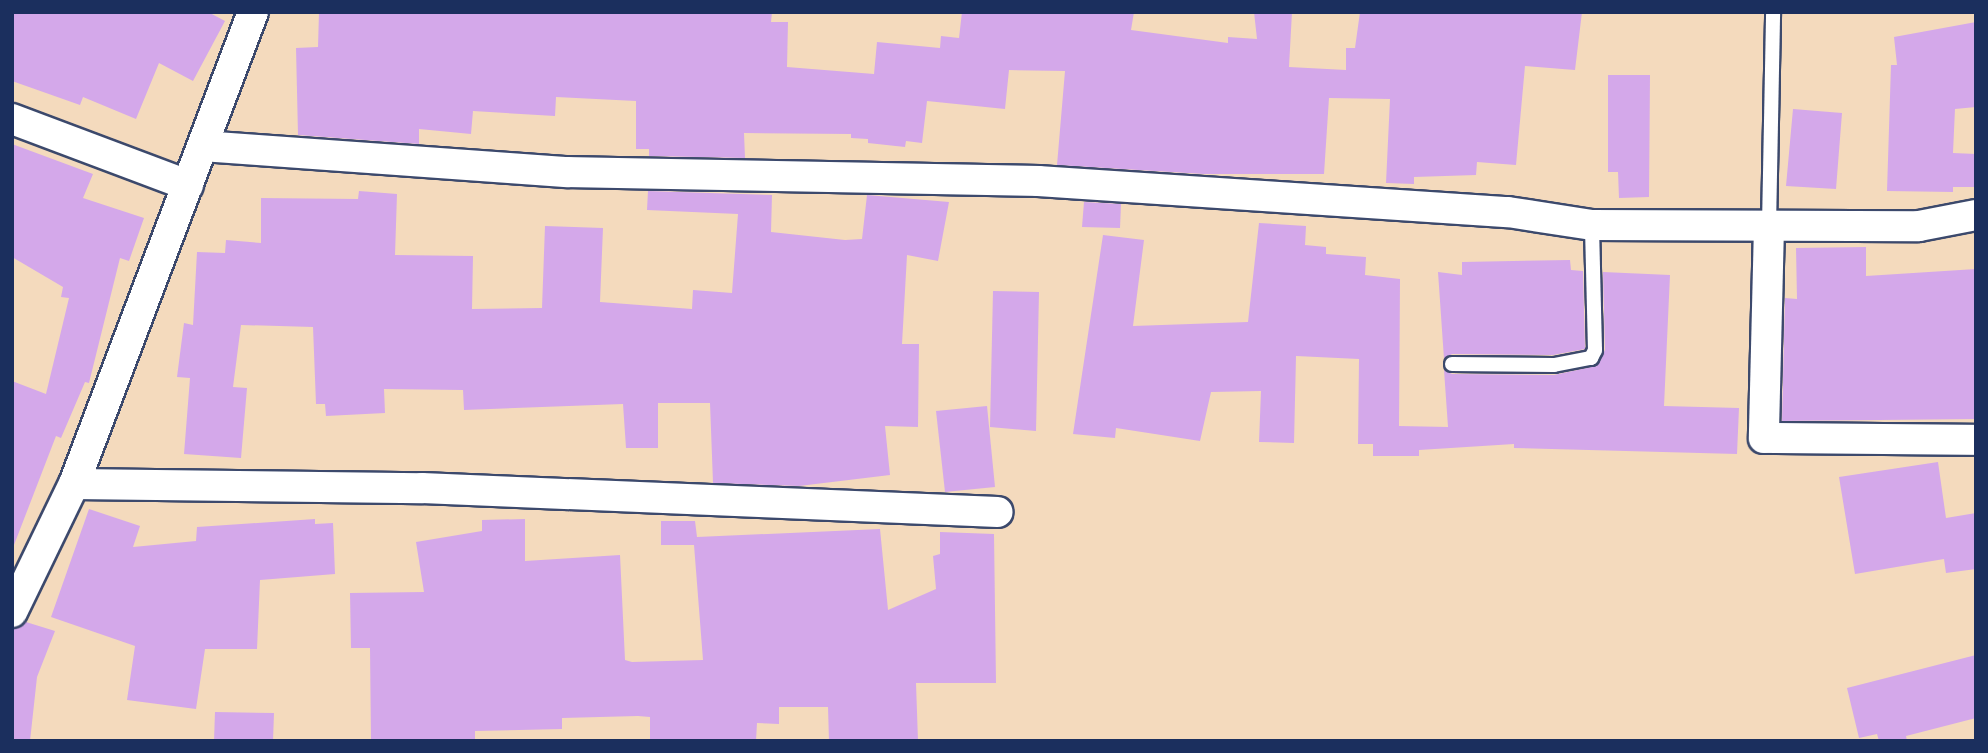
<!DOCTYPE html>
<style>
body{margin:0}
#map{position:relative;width:1988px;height:753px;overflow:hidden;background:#f4dabd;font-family:Kalam,sans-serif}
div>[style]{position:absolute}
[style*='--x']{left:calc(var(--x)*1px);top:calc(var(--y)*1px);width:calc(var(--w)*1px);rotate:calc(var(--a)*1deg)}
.building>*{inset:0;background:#d4a8ea}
.roads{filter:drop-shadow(2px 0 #3c496c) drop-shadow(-2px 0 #3c496c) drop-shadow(0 2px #3c496c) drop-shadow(0 -2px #3c496c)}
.lane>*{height:14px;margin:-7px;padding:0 7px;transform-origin:7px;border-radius:7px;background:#fff}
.street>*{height:30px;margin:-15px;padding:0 15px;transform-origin:15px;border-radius:15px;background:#fff}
span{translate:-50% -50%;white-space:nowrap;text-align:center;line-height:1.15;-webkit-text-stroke:5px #fbf7ec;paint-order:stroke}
.frame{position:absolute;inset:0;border:14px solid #1b2f5e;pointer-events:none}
</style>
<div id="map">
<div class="building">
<div style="clip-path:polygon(12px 12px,208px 12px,225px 21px,193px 81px,159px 63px,136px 119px,83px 97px,80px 105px,12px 81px)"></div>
<div style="clip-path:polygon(319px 12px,772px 12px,771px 22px,788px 22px,787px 67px,874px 74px,877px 42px,940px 48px,941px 36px,959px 38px,962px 12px,1134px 12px,1131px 30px,1228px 43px,1228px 37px,1257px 39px,1254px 12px,1292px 12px,1289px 67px,1346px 70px,1346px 48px,1355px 48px,1360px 12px,1582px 12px,1575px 70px,1525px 66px,1516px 165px,1477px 162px,1476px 175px,1414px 177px,1414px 184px,1386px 183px,1390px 99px,1329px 98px,1324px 174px,1204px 174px,1057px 165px,1065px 71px,1009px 70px,1005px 109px,927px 101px,922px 143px,906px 141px,905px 147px,868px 143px,868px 139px,851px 138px,851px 134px,744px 133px,745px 158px,649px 156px,649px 149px,636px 149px,636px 101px,556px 97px,555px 116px,473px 111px,471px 134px,419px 129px,419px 144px,298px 135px,296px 48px,318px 47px)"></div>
<div style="clip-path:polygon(1976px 22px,1976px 107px,1955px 109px,1953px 153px,1976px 154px,1976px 187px,1953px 187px,1953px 192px,1887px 191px,1891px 65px,1897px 65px,1894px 37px)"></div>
<div style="clip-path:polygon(1608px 75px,1650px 75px,1649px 197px,1619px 198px,1618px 172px,1608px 172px)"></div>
<div style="clip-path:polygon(1793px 109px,1842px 113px,1836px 189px,1786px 186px)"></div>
<div style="clip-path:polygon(12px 144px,93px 174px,83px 198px,144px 218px,129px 261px,120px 258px,89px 383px,85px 382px,61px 438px,56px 436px,14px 545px,12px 381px,46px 394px,69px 298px,61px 297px,63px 287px,12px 257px)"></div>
<div style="clip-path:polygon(359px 191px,397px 194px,395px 255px,473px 256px,472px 309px,542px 308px,545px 226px,603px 228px,600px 302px,692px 309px,693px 290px,732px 293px,738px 214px,647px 210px,648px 191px,772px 195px,771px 232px,845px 240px,862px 239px,867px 195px,949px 202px,938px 261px,907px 255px,902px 344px,919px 344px,918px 427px,885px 426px,890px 475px,799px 486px,713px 483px,710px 403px,658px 403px,658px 448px,626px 448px,623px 404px,464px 410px,463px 390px,384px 389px,385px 413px,326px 416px,325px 404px,316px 404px,313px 327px,241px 325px,233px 387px,247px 388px,241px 458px,184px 454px,190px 378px,177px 377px,184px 323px,193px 325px,197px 252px,225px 253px,226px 240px,261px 243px,261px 198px,358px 199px)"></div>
<div style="clip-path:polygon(1084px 202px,1121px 204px,1120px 228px,1082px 227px)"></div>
<div style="clip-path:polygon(1259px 223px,1306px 226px,1305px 245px,1326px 247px,1326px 254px,1366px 257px,1365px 275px,1400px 279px,1399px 426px,1448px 427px,1444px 370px,1452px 374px,1554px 375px,1596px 366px,1605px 350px,1603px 272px,1670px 275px,1664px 406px,1739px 408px,1737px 454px,1514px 448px,1514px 444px,1419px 450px,1419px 456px,1373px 456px,1373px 444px,1358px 444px,1359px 359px,1296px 356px,1294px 443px,1259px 442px,1261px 391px,1211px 392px,1200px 441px,1116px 428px,1115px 438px,1073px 434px,1103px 235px,1144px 240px,1133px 326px,1248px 322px)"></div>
<div style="clip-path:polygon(1866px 247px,1866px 276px,1976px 269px,1976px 419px,1782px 421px,1785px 298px,1797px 299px,1796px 248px)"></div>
<div style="clip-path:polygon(1570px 260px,1571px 270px,1583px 271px,1585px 349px,1553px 355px,1452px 354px,1444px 359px,1438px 272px,1462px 275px,1462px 262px)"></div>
<div style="clip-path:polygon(993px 291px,1039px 292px,1036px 431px,990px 427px)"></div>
<div style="clip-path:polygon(987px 406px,995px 487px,945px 492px,936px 411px)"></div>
<div style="clip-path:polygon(1938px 462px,1946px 518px,1976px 513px,1976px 569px,1946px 573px,1944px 559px,1855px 574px,1839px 477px)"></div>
<div style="clip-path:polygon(89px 509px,140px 526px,133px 547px,196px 541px,197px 527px,315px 519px,315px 524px,333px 523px,335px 574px,260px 580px,257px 649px,205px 649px,196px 709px,127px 700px,135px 646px,51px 617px)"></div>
<div style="clip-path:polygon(525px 519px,525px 561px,620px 555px,625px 660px,632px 662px,703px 660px,694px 545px,661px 545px,661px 521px,695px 521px,697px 537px,880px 529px,888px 610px,936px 589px,933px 556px,940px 554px,940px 532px,994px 534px,996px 683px,916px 683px,918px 741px,829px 741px,828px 707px,779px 707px,779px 724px,757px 723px,756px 741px,650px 741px,650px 717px,638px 716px,562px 718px,562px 729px,475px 731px,475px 741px,371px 741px,370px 648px,351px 648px,350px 593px,424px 592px,416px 542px,482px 531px,482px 520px)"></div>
<div style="clip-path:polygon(26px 622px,55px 631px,37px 677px,30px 741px,12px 741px,12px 629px)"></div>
<div style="clip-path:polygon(1976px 655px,1976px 718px,1906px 736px,1907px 741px,1879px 741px,1877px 734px,1859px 738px,1847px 688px)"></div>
<div style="clip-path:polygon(215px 712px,274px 713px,273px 741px,214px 741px)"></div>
</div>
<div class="roads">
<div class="lane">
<div style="--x:1769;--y:226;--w:214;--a:-88.9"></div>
<div style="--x:1452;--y:364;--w:102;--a:0.6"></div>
<div style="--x:1554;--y:365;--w:38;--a:-11"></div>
<div style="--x:1591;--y:358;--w:9;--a:-63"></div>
<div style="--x:1595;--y:350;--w:125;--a:-91.4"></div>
</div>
<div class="street">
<div style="--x:12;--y:119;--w:188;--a:20.6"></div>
<div style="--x:203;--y:146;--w:365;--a:4.1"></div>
<div style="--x:567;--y:172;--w:471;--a:1.1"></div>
<div style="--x:1038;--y:181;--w:471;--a:3.8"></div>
<div style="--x:1508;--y:212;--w:85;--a:8.8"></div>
<div style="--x:1592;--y:225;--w:327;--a:0.2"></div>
<div style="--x:1919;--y:226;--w:58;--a:-10.9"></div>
<div style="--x:1769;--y:226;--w:212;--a:91.4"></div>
<div style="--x:1764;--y:438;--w:212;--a:0.5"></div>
<div style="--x:74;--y:484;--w:348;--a:0.7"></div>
<div style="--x:422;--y:488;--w:576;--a:2.39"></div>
<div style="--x:12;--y:612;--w:142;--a:-64.2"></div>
<div style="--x:74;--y:484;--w:505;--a:-69.23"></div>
</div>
</div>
<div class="frame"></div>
</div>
